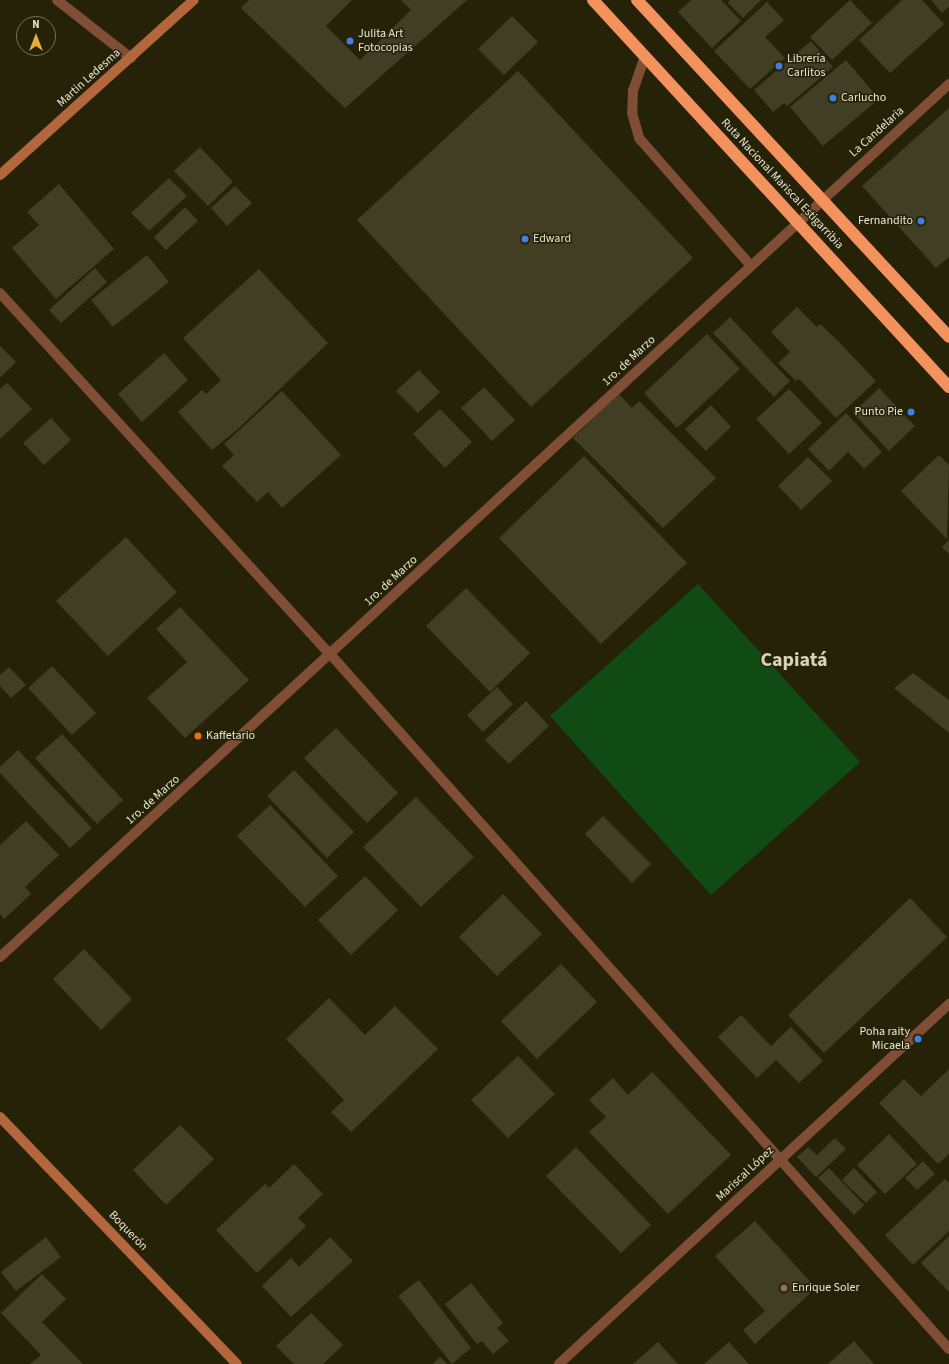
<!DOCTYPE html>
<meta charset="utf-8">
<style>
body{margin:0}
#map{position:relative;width:949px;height:1364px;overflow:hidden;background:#262208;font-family:"Source Sans 3",sans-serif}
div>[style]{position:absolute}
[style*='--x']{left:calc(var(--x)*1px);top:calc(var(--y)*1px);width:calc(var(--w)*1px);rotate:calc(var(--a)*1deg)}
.green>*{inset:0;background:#114b14}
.building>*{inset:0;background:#423e24}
.lane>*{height:10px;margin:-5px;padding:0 5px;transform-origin:5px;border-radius:5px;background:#7f4e35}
.street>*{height:10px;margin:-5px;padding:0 5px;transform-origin:5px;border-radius:5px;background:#7f4e35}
.secondary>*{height:10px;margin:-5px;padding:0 5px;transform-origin:5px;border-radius:5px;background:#b4663c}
.highway>*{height:12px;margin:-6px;padding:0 6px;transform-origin:6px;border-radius:6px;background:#f4925e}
.dots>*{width:11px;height:11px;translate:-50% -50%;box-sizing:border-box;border:2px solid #262208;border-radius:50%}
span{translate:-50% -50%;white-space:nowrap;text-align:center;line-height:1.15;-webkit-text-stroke:3px #262208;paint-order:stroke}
.poi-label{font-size:12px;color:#e9e7d7}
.left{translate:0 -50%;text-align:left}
.right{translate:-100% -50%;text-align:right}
.street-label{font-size:12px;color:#e9e7d7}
.town-label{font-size:20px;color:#d8d3b5;font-weight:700}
.north{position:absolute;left:16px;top:16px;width:40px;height:40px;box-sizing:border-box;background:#262208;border:1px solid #74715b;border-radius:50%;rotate:0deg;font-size:11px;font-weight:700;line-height:16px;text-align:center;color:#e9e7d7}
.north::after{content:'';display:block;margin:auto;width:14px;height:18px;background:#e9ab38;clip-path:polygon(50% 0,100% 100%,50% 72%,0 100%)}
</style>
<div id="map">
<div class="green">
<div style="clip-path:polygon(698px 584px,860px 762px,711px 895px,550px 716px)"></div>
</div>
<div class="building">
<div style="clip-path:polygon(249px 0,352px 0,326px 26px,360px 60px,411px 10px,401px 0,467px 0,345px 108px,241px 8px)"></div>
<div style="clip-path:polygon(691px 0,721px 0,741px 21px,712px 48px,678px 12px)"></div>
<div style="clip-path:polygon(730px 0,761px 0,743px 18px,728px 3px)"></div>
<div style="clip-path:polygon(850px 0,872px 23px,832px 60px,810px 37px)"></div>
<div style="clip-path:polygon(902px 0,922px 0,944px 24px,890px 73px,859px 40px)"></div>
<div style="clip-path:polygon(931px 0,949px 0,949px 7px,942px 13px)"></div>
<div style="clip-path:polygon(767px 2px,784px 20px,765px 37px,785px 58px,750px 89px,714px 51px)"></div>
<div style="clip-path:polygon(512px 16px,538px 42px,504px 75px,478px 49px)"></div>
<div style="clip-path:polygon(811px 41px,833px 67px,787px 106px,784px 103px,773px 112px,754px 90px)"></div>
<div style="clip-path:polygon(846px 60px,879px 99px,823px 146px,790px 107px)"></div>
<div style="clip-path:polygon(518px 71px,693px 258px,531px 407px,357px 220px)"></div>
<div style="clip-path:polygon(949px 108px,949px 257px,936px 268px,862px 186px)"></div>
<div style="clip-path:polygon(200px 147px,233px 182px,208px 206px,174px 171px)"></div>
<div style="clip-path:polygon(169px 178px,187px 196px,149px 231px,131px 213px)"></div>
<div style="clip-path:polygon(59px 184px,114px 249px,56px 299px,12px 248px,39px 225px,27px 212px)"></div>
<div style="clip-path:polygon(235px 186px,252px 203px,227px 226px,211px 208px)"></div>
<div style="clip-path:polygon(185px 207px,198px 221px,166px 250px,154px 237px)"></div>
<div style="clip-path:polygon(147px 255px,169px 282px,113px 327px,91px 300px)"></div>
<div style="clip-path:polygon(95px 268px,107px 282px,61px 323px,49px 310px)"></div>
<div style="clip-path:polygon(259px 269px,328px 343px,238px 429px,212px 450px,178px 412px,202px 390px,206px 394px,221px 380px,183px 338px)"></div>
<div style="clip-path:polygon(797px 307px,817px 327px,820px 324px,838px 341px,876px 381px,836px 418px,799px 379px,796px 381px,778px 363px,790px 352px,771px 332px)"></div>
<div style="clip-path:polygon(730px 317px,790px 381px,774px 397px,713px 333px)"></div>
<div style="clip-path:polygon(707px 334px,740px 369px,677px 428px,644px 393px)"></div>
<div style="clip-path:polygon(0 346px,16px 362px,1px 377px,0 376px)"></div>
<div style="clip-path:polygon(164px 353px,188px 380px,142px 422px,118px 394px)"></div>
<div style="clip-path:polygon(419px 370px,440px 392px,418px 413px,396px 391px)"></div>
<div style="clip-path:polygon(7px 383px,32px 409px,0 439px,0 389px)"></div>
<div style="clip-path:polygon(484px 387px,515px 420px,492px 441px,461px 408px)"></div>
<div style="clip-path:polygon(879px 388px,915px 426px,889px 451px,853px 413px)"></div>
<div style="clip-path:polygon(789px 389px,822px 423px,789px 454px,756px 419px)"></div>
<div style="clip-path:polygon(282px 391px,341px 455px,282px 508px,268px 492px,257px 502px,222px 466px,234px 455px,224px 444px)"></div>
<div style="clip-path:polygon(619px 394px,632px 408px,639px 401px,716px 478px,663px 528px,573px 438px)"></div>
<div style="clip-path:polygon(711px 405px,731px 427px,706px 451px,685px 429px)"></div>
<div style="clip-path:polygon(440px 409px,472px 442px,445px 468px,413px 434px)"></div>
<div style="clip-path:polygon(846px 413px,882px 452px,864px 469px,848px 452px,829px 471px,808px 449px)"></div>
<div style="clip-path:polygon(51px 418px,71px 440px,44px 465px,23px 443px)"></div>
<div style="clip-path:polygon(939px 455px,949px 465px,947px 539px,901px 491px)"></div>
<div style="clip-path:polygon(584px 456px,687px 563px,601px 644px,499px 538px)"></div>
<div style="clip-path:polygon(808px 457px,832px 481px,801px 510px,778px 486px)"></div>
<div style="clip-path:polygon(126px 537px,177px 592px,108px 656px,56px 601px)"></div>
<div style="clip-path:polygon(949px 540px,949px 554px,942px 547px)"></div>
<div style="clip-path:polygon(466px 588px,530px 653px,490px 692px,426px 626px)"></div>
<div style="clip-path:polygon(180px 607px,249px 680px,185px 738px,147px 698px,187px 662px,156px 629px)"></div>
<div style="clip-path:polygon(52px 666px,96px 713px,72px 735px,28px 688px)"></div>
<div style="clip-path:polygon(9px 667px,26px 685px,11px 698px,0 686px,0 675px)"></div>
<div style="clip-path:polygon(913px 673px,949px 700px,949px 733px,894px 688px)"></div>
<div style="clip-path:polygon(497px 687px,513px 704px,483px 732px,467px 715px)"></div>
<div style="clip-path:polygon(526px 701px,549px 726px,509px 764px,485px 740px)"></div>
<div style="clip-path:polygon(336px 728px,398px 793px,367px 823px,304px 758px)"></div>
<div style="clip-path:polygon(62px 734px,123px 800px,97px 824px,35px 758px)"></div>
<div style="clip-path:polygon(18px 750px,92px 828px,70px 848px,0 773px,0 767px)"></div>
<div style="clip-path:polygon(294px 770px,354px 832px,327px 858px,267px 796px)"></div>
<div style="clip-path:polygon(416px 797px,474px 857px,421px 907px,363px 847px)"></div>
<div style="clip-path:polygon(270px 805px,338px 876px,305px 907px,237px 836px)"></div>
<div style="clip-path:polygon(603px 816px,651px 864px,632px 883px,585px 834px)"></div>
<div style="clip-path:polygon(26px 821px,59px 855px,25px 887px,31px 894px,4px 919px,0 914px,0 845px)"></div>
<div style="clip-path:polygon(365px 876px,398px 910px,351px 955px,318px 920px)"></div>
<div style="clip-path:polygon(503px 894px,542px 934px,497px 976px,459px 937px)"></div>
<div style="clip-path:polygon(910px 898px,947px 937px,824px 1053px,788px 1015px)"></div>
<div style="clip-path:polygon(84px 949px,132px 999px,101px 1030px,53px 979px)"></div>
<div style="clip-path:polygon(561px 964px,597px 1002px,537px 1059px,501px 1021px)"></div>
<div style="clip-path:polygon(329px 998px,365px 1035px,395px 1006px,438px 1049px,351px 1132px,331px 1112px,344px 1100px,286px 1039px)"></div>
<div style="clip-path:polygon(741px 1015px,771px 1046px,791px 1027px,823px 1061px,799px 1083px,776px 1060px,757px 1078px,718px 1037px)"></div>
<div style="clip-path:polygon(518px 1056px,555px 1094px,508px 1138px,471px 1100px)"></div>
<div style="clip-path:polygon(949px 1069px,949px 1154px,938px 1164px,879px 1103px,904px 1079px,921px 1096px)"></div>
<div style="clip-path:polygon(652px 1072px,731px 1155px,668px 1214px,589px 1132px,606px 1117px,589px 1100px,613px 1078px,628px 1095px)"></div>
<div style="clip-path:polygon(180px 1125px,214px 1159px,166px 1205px,133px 1170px)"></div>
<div style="clip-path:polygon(889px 1134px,917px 1164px,885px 1194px,857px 1165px)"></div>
<div style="clip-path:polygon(835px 1138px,846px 1149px,816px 1177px,797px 1157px,808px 1147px,817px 1155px)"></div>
<div style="clip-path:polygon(576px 1147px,651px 1225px,621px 1253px,546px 1176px)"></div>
<div style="clip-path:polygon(923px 1161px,935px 1174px,917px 1190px,905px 1178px)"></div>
<div style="clip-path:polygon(294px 1164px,323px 1194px,298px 1218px,306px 1226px,257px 1273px,216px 1230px,265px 1184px,269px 1188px)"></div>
<div style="clip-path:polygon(829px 1168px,864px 1205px,854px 1215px,818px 1178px)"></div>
<div style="clip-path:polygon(854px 1168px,877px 1192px,866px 1203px,842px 1180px)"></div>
<div style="clip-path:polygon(945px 1179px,949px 1183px,949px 1231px,913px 1265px,885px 1235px)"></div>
<div style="clip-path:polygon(755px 1221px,816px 1288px,755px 1344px,743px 1330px,765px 1311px,715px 1256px)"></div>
<div style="clip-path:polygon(949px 1236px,949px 1292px,921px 1263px)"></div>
<div style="clip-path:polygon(46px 1237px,61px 1257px,16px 1291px,1px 1272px)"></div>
<div style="clip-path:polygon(330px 1237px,353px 1261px,291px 1317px,262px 1286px,291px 1258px,299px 1267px)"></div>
<div style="clip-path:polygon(42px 1274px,66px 1299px,42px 1322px,83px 1364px,30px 1364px,41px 1355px,1px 1313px)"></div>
<div style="clip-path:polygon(419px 1280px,471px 1348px,452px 1364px,398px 1296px)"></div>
<div style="clip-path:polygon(471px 1283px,503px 1323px,497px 1328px,509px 1341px,493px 1354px,482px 1341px,477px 1344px,445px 1304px)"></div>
<div style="clip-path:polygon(311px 1313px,343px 1345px,323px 1364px,294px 1364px,276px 1346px)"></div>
<div style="clip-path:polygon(854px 1341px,874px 1364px,828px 1364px)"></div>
<div style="clip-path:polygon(658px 1342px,678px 1364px,633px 1364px)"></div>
<div style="clip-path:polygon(729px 1342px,749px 1364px,704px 1364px)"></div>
<div style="clip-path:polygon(440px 1357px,447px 1364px,433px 1364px)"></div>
</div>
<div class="lane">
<div style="--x:57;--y:0;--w:94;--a:38.1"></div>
<div style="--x:645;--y:56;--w:36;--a:109"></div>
<div style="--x:633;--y:90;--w:23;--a:92"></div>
<div style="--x:632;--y:113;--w:26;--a:74"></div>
<div style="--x:639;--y:138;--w:170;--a:48.8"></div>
</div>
<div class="street">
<div style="--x:0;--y:293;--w:491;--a:47.6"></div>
<div style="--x:331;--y:655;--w:929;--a:48.32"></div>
<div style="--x:0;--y:957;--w:1289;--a:-42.61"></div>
<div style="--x:559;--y:1364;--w:531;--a:-42.71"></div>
</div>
<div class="secondary">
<div style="--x:0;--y:175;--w:261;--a:-42.1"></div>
<div style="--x:0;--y:1117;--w:342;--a:46.2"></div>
</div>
<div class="highway">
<div style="--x:593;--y:0;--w:526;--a:47.39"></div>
<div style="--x:637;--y:0;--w:459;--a:47.2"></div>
</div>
<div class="dots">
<div style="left:350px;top:41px;background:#3f7fe0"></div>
<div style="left:779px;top:66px;background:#3f7fe0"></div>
<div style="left:833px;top:98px;background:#3f7fe0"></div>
<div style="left:921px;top:221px;background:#3f7fe0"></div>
<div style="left:525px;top:239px;background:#3f7fe0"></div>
<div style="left:911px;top:412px;background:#3f7fe0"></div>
<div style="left:198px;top:736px;background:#e8710a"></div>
<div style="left:918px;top:1039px;background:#3f7fe0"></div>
<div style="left:784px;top:1288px;background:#8d6e63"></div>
</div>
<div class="poi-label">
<span class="left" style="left:358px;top:41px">Julita Art<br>Fotocopias</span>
<span class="left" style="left:787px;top:66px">Librería<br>Carlitos</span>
<span class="left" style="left:841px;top:98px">Carlucho</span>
<span class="right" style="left:913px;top:221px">Fernandito</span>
<span class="left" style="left:533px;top:239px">Edward</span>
<span class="right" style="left:903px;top:412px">Punto Pie</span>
<span class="left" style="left:206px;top:736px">Kaffetario</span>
<span class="right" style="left:910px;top:1039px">Poha raity<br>Micaela</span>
<span class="left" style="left:792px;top:1288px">Enrique Soler</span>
</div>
<div class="street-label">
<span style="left:89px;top:78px;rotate:-42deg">Martin Ledesma</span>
<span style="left:877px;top:132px;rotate:-42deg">La Candelaria</span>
<span style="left:782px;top:184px;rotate:47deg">Ruta Nacional Mariscal Estigarribia</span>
<span style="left:629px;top:361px;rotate:-43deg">1ro. de Marzo</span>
<span style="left:391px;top:581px;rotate:-43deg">1ro. de Marzo</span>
<span style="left:153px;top:800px;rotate:-42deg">1ro. de Marzo</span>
<span style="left:745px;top:1174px;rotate:-43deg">Mariscal López</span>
<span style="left:128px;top:1231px;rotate:46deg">Boquerón</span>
</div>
<div class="town-label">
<span style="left:794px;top:660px">Capiatá</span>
</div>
<div class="north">N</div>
</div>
